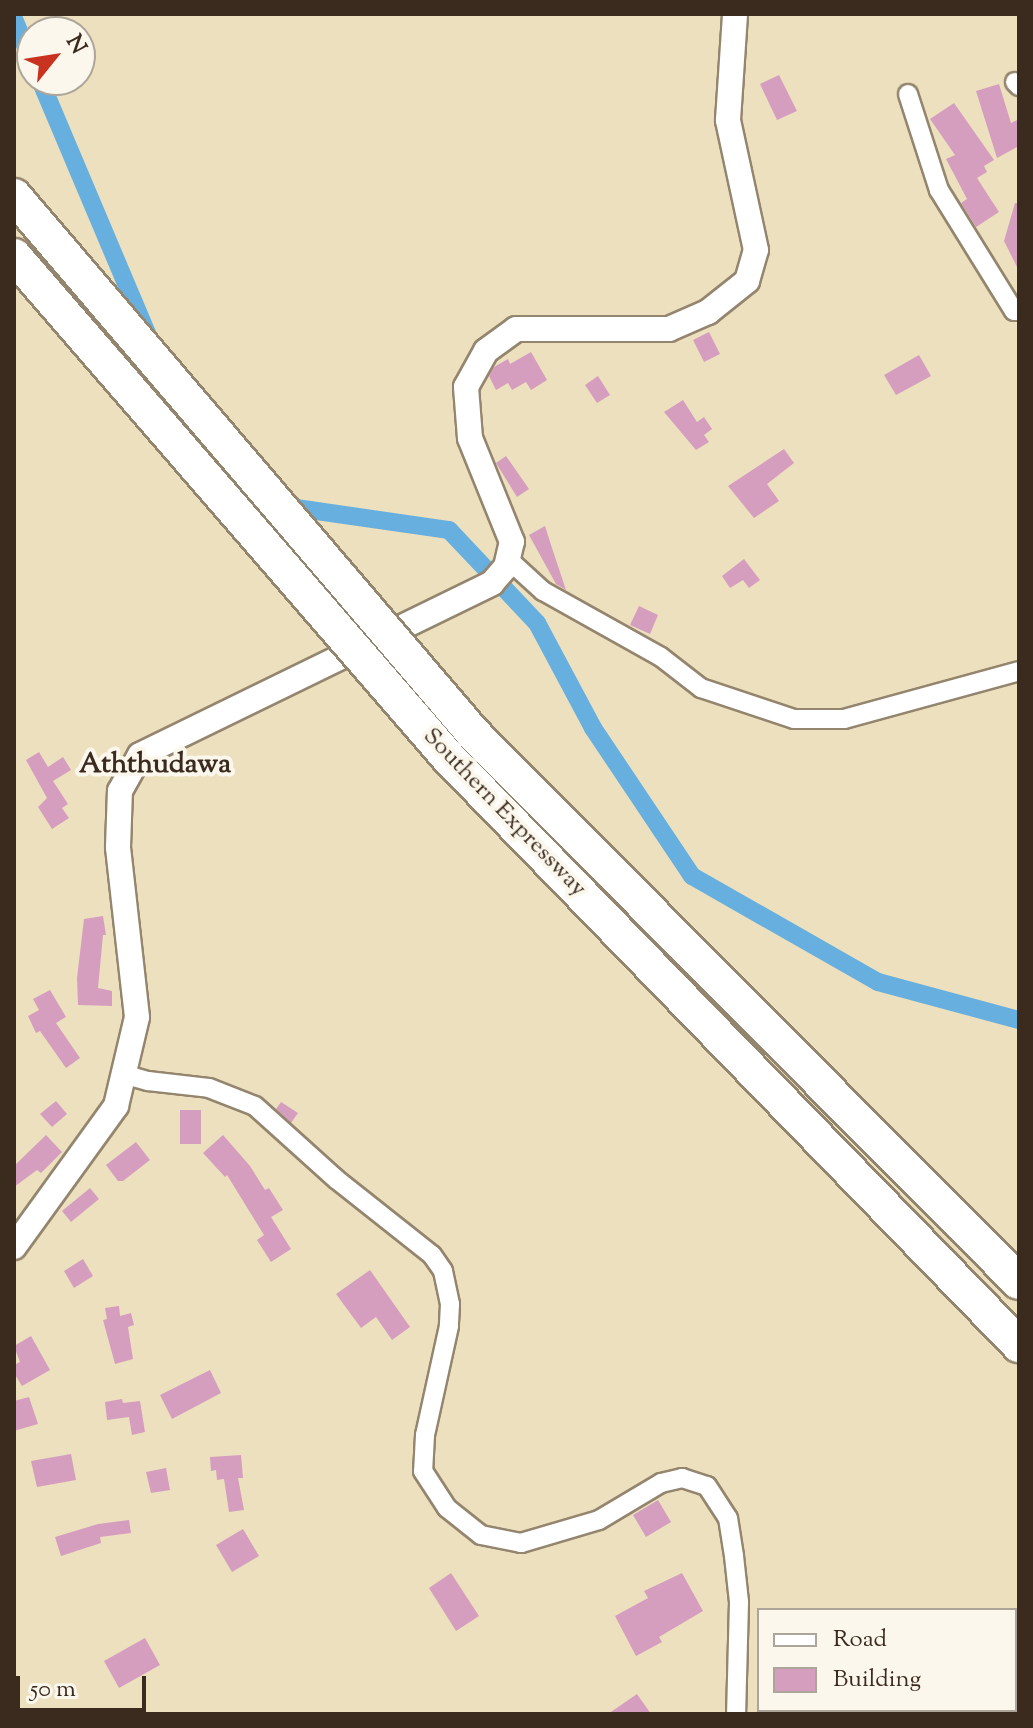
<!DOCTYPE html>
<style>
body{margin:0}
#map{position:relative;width:1033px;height:1728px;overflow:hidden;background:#ece0be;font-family:"Sorts Mill Goudy",serif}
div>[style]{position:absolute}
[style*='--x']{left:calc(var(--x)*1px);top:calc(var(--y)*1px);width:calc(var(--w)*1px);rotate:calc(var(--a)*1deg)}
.canal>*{height:18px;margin:-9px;padding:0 9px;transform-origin:9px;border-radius:9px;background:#67afde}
.building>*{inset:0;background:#d59ebf}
.roads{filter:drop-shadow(2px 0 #94856e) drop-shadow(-2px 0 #94856e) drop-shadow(0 2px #94856e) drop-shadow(0 -2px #94856e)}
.minor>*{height:18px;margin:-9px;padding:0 9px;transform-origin:9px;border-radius:9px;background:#fff}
.tertiary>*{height:24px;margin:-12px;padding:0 12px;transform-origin:12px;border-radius:12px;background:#fff}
.bridges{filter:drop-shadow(2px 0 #94856e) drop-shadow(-2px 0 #94856e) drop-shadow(0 2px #94856e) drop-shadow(0 -2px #94856e)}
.motorway-bridge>*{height:34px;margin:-17px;padding:0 17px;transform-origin:17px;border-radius:17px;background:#fff}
span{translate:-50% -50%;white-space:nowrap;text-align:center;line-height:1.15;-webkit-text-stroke:8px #fbf7ec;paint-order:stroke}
.street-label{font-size:24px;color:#3b2a1e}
.quarter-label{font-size:28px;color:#3b2a1e;font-weight:700}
.frame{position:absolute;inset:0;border:16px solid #3b2a1e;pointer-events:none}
.legend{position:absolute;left:757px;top:1608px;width:260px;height:104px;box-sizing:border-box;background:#fbf7ec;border:2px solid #aea59a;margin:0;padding:10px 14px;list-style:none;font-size:24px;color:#3b2a1e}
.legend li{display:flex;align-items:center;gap:16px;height:40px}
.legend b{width:40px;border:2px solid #aea59a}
.north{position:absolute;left:16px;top:16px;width:80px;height:80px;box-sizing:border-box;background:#fbf7ec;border:2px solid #aea59a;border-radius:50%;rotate:60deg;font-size:22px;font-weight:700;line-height:32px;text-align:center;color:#3b2a1e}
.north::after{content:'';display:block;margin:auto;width:28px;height:36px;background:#c8321e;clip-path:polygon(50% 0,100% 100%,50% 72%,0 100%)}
.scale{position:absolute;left:16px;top:1676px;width:130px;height:36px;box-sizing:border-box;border:4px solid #3b2a1e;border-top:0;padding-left:10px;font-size:24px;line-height:28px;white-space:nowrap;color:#3b2a1e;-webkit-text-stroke:6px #fbf7ec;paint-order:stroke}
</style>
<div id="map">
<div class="canal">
<div style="--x:14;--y:19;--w:47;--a:67.3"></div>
<div style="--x:40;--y:80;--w:282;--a:67.1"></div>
<div style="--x:282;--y:497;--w:18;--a:38"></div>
<div style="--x:296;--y:508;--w:155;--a:8.2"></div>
<div style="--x:449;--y:530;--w:128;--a:46.6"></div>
<div style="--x:537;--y:623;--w:119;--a:61.9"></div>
<div style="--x:593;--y:728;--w:178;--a:56.2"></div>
<div style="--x:692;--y:876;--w:214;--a:29.7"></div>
<div style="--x:878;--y:982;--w:146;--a:15.1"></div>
</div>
<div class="building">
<div style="clip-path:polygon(779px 75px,797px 111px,777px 120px,760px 84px)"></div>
<div style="clip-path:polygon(999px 84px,1011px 123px,1019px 119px,1019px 146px,997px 158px,976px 91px)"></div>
<div style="clip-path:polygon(954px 103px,994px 160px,984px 166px,987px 172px,977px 178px,999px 212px,976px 227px,961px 203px,967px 199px,946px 159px,955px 155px,930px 119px)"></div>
<div style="clip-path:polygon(1015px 203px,1019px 203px,1019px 271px,1004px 241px)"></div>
<div style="clip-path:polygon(709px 332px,720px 354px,704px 362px,693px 340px)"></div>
<div style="clip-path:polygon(531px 352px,547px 380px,531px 390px,526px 382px,512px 390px,508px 383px,496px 390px,489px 376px,494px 367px,508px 359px,510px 364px)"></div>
<div style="clip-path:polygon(919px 355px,931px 376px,896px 395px,884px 375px)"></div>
<div style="clip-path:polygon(598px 376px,610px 395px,597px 403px,585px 385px)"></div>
<div style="clip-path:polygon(683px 400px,697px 422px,704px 417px,712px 429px,704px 435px,709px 442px,696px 450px,664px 412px)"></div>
<div style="clip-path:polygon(784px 449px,794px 463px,767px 484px,779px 501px,754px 518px,728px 486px)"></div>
<div style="clip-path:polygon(506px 456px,529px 489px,517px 497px,496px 463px)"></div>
<div style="clip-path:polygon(545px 526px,552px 548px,566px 590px,556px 584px,529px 535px)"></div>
<div style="clip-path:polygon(744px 559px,760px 580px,749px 588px,743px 580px,730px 588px,722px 576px)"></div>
<div style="clip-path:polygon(639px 606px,658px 615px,650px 634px,630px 625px)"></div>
<div style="clip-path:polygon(39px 752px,48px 767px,63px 757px,71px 770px,53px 781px,68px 804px,62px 808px,69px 818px,52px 829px,38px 807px,47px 798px,26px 760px)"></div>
<div style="clip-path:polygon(103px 916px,106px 935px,103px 935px,98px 988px,112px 991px,112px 1006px,78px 1005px,77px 978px,84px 919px)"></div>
<div style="clip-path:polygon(50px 990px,66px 1017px,56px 1023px,80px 1058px,66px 1068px,40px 1031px,36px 1033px,28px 1016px,39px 1010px,33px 999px)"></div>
<div style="clip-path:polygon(56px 1101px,67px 1114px,52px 1127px,40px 1114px)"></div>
<div style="clip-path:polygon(281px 1102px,298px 1113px,291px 1123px,276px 1109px)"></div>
<div style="clip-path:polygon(180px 1110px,201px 1110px,201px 1144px,180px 1144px)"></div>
<div style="clip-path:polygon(46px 1135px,62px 1152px,41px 1173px,37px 1170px,14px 1187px,14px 1166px)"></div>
<div style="clip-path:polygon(223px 1135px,250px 1166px,265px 1190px,269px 1188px,283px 1210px,271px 1217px,291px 1249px,271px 1262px,257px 1240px,264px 1235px,227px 1175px,225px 1177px,203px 1153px)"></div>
<div style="clip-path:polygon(136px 1142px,150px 1160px,123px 1181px,118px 1181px,106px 1165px)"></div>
<div style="clip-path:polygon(90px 1188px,99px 1199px,71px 1222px,62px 1211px)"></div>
<div style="clip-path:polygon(83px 1259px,93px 1276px,74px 1288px,64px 1271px)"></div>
<div style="clip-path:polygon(370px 1270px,410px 1327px,392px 1340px,376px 1317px,361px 1328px,336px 1294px)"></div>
<div style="clip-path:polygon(119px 1306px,120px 1316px,131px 1313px,134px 1325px,128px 1327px,133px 1359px,115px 1364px,103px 1320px,107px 1319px,105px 1308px)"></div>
<div style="clip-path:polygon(31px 1336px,50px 1370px,22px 1386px,14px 1373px,14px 1365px,20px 1362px,14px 1346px)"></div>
<div style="clip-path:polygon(210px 1370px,221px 1393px,172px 1419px,160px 1395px)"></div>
<div style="clip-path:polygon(29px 1397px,38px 1424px,14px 1431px,14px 1401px)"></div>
<div style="clip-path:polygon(122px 1399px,123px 1403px,140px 1401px,145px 1432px,132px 1435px,129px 1417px,107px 1420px,105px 1402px)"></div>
<div style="clip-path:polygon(71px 1454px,76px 1480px,37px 1487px,31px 1461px)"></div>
<div style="clip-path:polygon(241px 1455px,243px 1478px,238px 1478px,244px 1510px,229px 1512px,224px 1479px,217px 1480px,216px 1470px,211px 1471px,210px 1457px)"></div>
<div style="clip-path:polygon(166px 1468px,170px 1490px,151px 1493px,146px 1472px)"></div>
<div style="clip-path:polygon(658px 1500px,671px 1522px,646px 1537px,633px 1515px)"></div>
<div style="clip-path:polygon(129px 1520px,131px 1533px,100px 1537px,101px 1543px,61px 1556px,55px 1537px,98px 1524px)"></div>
<div style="clip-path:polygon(243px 1529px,259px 1556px,232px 1572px,216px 1545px)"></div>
<div style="clip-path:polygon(451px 1573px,479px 1616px,456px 1631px,429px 1588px)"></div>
<div style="clip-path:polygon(682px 1573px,703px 1611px,659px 1637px,662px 1642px,636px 1656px,615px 1616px,648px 1598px,644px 1591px)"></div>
<div style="clip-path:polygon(145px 1638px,160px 1665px,119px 1688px,104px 1661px)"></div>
<div style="clip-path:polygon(637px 1694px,651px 1714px,608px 1714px)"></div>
</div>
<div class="roads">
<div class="minor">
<div style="--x:1015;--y:82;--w:6;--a:45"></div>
<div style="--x:908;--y:94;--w:101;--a:72.1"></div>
<div style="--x:939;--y:190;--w:142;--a:58.2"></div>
<div style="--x:1014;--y:311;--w:5;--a:0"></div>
<div style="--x:510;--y:561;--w:45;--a:42.3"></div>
<div style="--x:543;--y:591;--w:135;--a:29.2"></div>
<div style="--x:661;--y:657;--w:51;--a:37.8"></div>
<div style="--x:701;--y:688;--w:98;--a:18.4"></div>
<div style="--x:794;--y:719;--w:50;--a:0"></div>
<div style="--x:844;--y:719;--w:181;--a:-15.3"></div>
<div style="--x:123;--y:1074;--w:26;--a:16"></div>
<div style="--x:148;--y:1081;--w:61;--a:6.5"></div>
<div style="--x:209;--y:1088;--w:49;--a:21.4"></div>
<div style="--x:255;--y:1106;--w:109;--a:42"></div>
<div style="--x:336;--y:1179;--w:122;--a:38.4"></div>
<div style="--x:432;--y:1255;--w:19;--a:55"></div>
<div style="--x:443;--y:1271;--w:34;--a:78"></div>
<div style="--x:450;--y:1304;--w:22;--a:93"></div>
<div style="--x:449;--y:1326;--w:112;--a:102.4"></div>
<div style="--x:425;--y:1435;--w:36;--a:93"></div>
<div style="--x:423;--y:1471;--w:44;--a:57"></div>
<div style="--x:447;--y:1508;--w:43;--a:38.5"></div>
<div style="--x:481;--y:1535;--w:41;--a:11.3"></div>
<div style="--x:521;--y:1543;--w:81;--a:-16.4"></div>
<div style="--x:599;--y:1520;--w:72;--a:-30.8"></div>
<div style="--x:661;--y:1483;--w:22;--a:-13"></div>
<div style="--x:682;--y:1478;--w:26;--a:18"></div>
<div style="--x:707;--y:1486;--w:38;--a:57"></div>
<div style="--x:728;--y:1518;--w:38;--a:81"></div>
<div style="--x:734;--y:1556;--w:46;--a:83.8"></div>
<div style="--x:739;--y:1602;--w:112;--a:91.5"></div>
</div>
<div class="tertiary">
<div style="--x:14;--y:1247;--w:174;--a:-54.1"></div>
<div style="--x:116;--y:1106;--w:91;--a:-76.7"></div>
<div style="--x:137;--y:1017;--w:171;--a:-96.4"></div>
<div style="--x:118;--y:847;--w:56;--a:-88"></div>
<div style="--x:120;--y:791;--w:41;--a:-60.9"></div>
<div style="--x:140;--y:755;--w:392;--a:-26"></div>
<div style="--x:492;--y:583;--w:21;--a:-49"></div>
<div style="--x:506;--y:567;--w:26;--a:-77"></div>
<div style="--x:512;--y:542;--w:112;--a:-112"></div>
<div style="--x:470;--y:438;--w:51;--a:-94.5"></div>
<div style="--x:466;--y:387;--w:41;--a:-60.9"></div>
<div style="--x:486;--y:351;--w:37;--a:-36"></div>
<div style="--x:516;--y:329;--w:153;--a:0"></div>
<div style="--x:669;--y:329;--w:43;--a:-23.6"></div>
<div style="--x:708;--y:312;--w:50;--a:-38.5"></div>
<div style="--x:747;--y:281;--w:32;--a:-74"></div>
<div style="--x:756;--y:250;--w:133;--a:-102.2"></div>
<div style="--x:728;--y:120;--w:106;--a:-86.2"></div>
</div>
</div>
<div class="bridges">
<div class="motorway-bridge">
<div style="--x:14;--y:196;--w:706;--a:49.48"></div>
<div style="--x:473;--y:733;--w:774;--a:45.16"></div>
<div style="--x:14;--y:256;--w:663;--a:49.1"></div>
<div style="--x:448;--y:757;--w:820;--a:45.84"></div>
</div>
</div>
<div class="street-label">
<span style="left:504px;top:813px;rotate:46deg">Southern Expressway</span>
</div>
<div class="quarter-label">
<span style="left:155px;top:765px">Aththudawa</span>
</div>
<div class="frame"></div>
<ul class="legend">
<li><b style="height:10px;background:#fff"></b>Road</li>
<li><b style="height:22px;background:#d59ebf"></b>Building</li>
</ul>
<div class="north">N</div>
<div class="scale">50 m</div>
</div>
